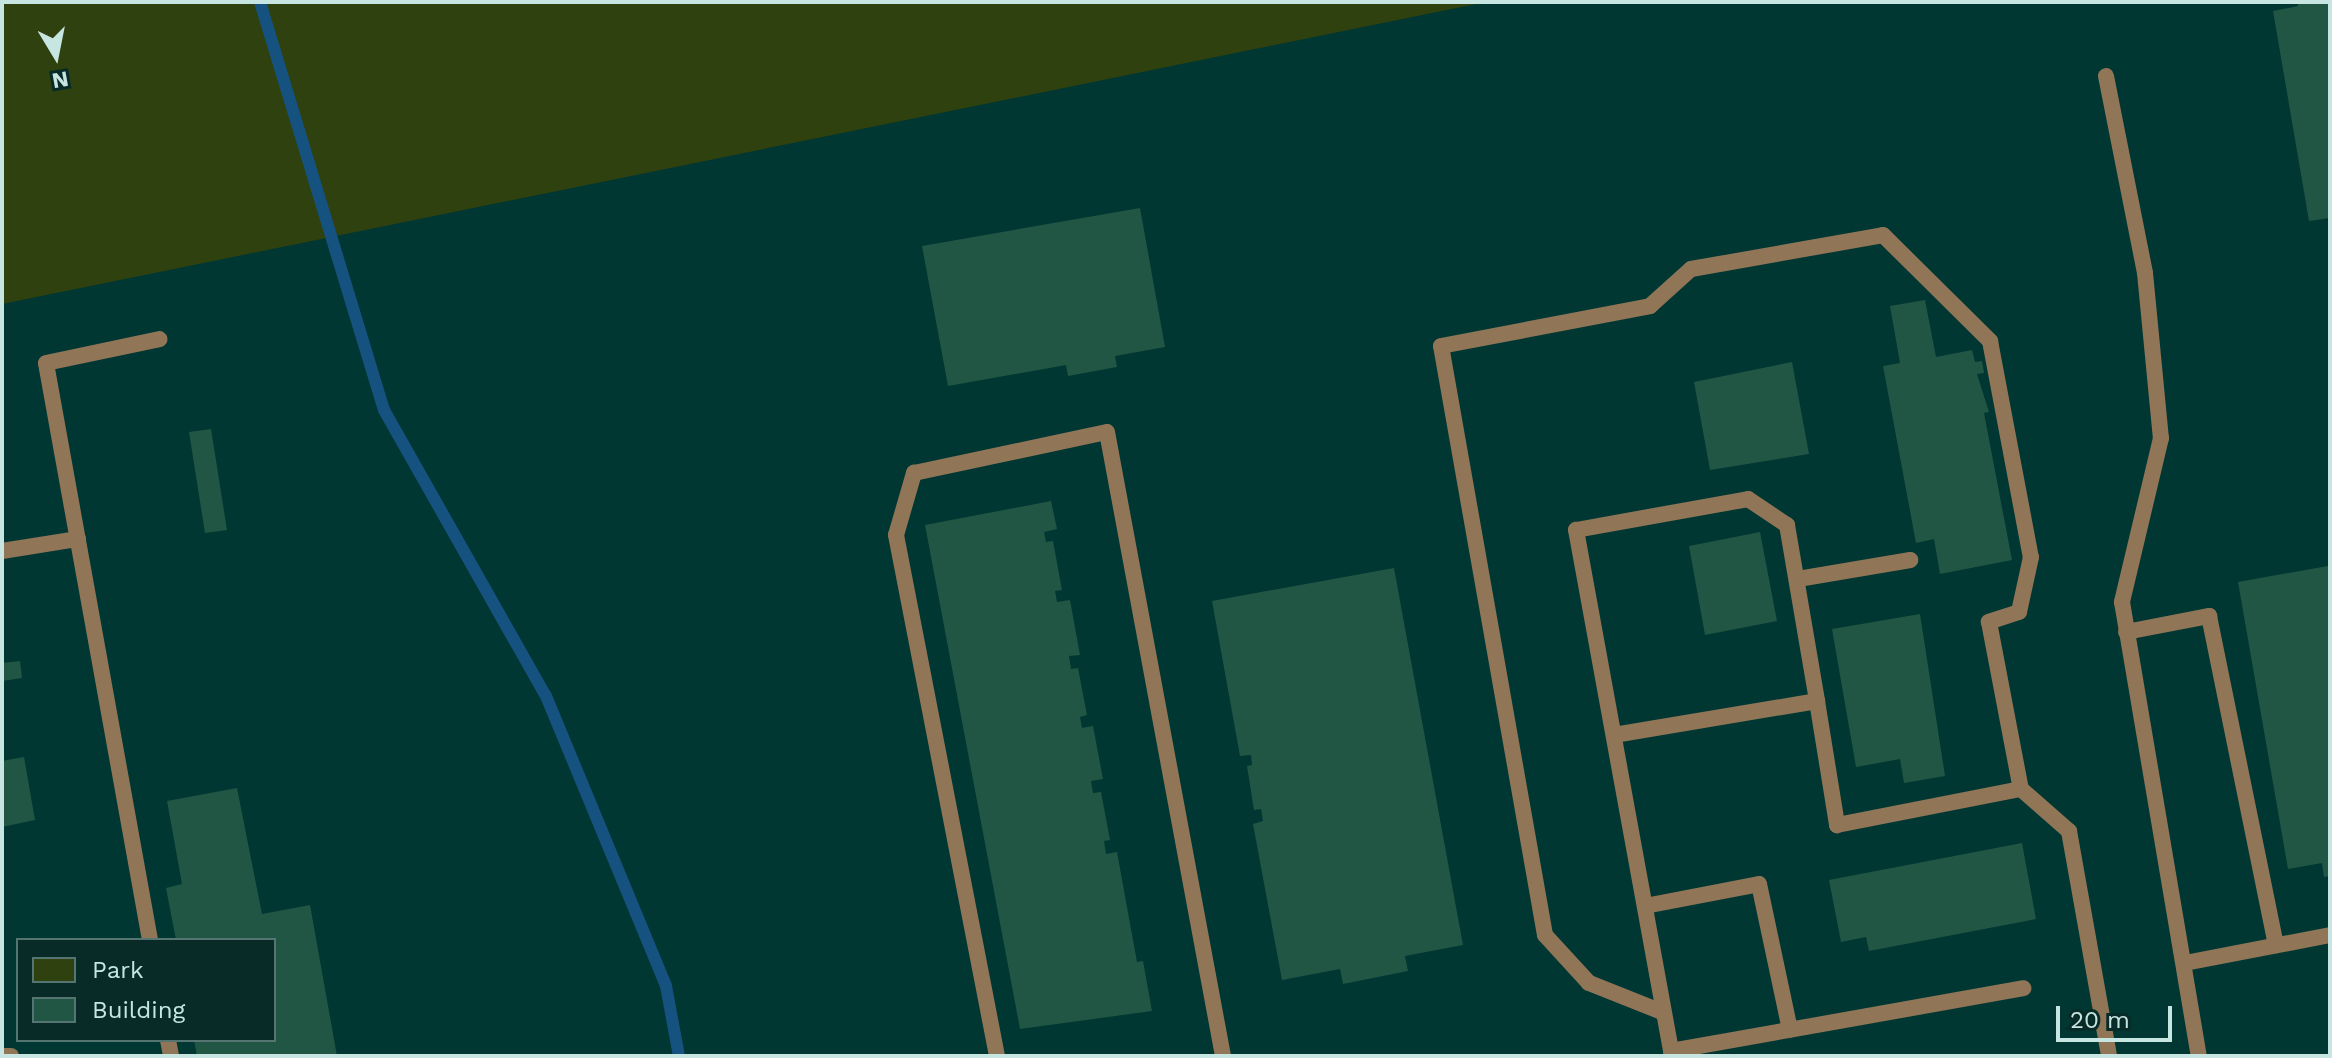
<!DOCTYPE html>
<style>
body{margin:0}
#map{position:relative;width:2332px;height:1058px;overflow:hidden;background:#013733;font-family:"Work Sans",sans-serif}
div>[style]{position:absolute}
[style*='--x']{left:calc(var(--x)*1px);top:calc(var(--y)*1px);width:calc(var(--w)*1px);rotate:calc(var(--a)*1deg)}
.green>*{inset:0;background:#2f410f}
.stream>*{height:12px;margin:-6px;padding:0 6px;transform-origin:6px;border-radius:6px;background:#165280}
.building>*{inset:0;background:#205643}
.lane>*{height:16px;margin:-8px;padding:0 8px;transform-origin:8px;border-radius:8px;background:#917557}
span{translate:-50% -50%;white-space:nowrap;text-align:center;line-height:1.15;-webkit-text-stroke:7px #082b28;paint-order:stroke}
.frame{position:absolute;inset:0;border:4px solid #c7e5e1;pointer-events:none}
.legend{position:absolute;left:16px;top:938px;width:260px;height:104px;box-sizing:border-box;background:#082b28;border:2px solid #547572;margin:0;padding:10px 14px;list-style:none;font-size:24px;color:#c7e5e1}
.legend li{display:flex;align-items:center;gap:16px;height:40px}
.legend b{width:40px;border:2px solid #547572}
.north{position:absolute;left:16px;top:16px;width:80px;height:80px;-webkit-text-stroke:6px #082b28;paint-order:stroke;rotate:170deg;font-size:22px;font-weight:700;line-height:32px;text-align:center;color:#c7e5e1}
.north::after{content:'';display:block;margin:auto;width:28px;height:36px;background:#c7e5e1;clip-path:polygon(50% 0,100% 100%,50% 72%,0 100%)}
.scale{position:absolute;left:2056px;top:1006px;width:116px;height:36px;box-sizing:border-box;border:4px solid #c7e5e1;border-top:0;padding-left:10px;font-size:24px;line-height:28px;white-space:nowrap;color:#c7e5e1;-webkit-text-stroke:6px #082b28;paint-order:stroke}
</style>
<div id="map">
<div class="green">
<div style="clip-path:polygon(2px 2px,1486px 2px,2px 304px)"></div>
</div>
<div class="stream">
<div style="--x:260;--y:2;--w:426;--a:73.1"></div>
<div style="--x:384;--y:410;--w:329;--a:60.5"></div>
<div style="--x:546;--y:696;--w:314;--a:67.5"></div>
<div style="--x:666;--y:986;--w:71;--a:79.5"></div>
</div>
<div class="building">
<div style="clip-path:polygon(2297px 2px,2330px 2px,2330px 218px,2309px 221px,2273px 11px,2298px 6px)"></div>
<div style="clip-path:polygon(1140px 208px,1165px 347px,1115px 356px,1117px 367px,1068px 376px,1066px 365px,948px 386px,922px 246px)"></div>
<div style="clip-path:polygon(1925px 300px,1936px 357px,1972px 350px,1975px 362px,1982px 361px,1984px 373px,1977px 374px,1989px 412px,1984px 413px,2012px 560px,1940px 574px,1934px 539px,1916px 543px,1883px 366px,1900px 363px,1890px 306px)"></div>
<div style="clip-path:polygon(1792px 362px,1809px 454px,1710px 470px,1694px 382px)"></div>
<div style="clip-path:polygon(211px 429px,227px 530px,205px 533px,189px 432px)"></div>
<div style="clip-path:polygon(1051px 501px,1057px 529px,1044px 532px,1046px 542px,1053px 541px,1062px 590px,1055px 591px,1057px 602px,1070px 600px,1080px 655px,1069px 656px,1071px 669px,1078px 668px,1087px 715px,1080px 717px,1082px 728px,1093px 726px,1103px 779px,1091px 781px,1093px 793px,1101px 792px,1110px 840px,1104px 841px,1106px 854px,1117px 852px,1137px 962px,1143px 961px,1152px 1011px,1020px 1029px,925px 525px)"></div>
<div style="clip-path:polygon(1760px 532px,1777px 621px,1705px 635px,1689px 546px)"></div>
<div style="clip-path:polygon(2328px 566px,2330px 876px,2324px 877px,2322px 863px,2288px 869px,2238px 582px)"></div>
<div style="clip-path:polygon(1394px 568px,1463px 945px,1405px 956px,1408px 971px,1343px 984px,1340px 969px,1282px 980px,1253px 824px,1263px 821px,1261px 809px,1254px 810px,1247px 766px,1252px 765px,1251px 755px,1240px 756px,1212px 601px)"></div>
<div style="clip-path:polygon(1920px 614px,1945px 776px,1904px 783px,1900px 759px,1856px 767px,1832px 629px)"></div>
<div style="clip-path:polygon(20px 661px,22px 678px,2px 681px,2px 663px)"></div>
<div style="clip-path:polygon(24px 757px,35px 820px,2px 827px,2px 761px)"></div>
<div style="clip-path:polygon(237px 788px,262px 914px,310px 905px,337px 1056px,197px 1056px,194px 1040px,274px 1040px,274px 940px,176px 940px,166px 888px,182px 884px,167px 801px)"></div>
<div style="clip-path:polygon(2022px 843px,2036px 919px,1869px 951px,1866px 937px,1841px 942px,1829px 880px)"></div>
</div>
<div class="lane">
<div style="--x:2106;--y:76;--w:201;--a:78.8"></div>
<div style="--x:2145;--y:273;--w:166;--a:84.5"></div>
<div style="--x:2161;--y:438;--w:169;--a:103.4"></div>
<div style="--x:2122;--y:602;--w:460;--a:80.4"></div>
<div style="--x:2;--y:551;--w:77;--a:-9"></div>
<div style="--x:1798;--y:579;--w:114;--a:-9.6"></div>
<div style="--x:2126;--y:632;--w:85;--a:-10.9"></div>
<div style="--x:2209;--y:616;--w:336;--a:78.5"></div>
<div style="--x:1614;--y:735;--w:206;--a:-9.5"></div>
<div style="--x:1817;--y:701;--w:126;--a:80.8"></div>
<div style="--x:1837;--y:825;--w:187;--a:-11.1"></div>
<div style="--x:1645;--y:906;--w:116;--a:-10.9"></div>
<div style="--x:1759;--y:884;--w:149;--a:78"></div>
<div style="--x:150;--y:940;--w:586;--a:-100.22"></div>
<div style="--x:46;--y:363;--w:116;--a:-11.9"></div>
<div style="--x:2185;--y:963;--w:148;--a:-10.9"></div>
<div style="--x:1662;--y:1012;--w:79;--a:-158.3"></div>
<div style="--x:1589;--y:983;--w:65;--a:-132.5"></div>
<div style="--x:1545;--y:935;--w:598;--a:-100.01"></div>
<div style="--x:1441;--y:346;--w:213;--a:-10.8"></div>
<div style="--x:1650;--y:306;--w:55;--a:-42.1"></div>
<div style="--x:1691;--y:269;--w:195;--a:-10"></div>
<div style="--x:1883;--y:235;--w:151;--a:44.7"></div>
<div style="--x:1990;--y:341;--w:220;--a:79.3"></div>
<div style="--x:2031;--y:557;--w:56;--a:102.3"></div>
<div style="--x:2019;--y:612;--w:32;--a:162"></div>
<div style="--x:1989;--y:622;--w:170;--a:79.2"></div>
<div style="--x:2021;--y:789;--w:64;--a:41.2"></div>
<div style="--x:2069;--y:831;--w:229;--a:79.9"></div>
<div style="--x:168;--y:1040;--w:16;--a:79"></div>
<div style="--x:1671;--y:1051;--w:358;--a:-10.1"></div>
<div style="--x:2;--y:1056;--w:9;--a:0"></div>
<div style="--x:997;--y:1056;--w:531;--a:-100.97"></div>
<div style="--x:896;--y:535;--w:65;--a:-73.8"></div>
<div style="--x:914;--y:473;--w:197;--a:-12"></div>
<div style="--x:1107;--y:432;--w:635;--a:79.47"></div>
<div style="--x:1672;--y:1056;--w:535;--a:-100.34"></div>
<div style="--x:1576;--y:530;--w:175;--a:-10.2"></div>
<div style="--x:1748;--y:499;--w:47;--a:33.7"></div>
<div style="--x:1787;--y:525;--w:179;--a:80.3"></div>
</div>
<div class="frame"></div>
<ul class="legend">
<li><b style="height:22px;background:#2f410f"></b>Park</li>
<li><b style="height:22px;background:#205643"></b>Building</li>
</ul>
<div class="north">N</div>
<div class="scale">20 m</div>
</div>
